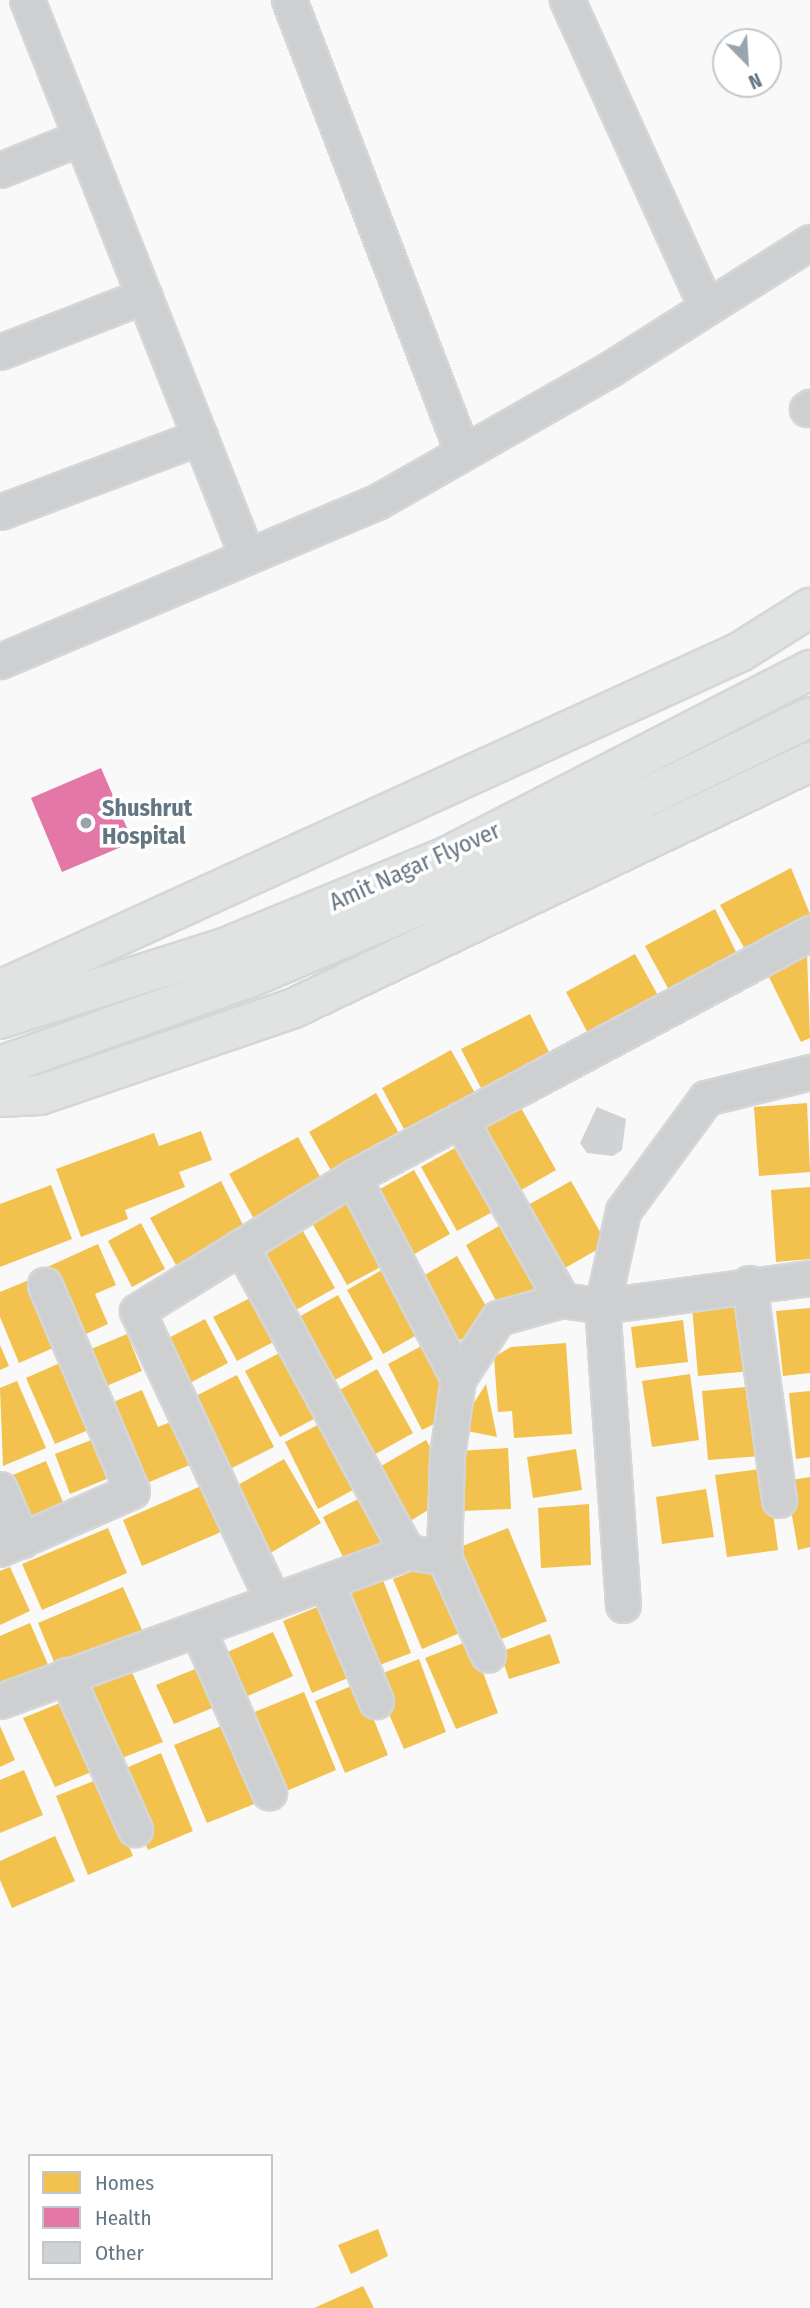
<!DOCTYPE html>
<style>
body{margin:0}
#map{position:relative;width:810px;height:2308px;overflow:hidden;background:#f9f9f9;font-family:"Fira Sans Condensed",sans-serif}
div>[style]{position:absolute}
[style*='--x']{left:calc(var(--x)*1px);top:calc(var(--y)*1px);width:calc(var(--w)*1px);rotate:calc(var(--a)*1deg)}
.homes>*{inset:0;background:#f2c14e}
.health>*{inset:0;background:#e377a8}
.building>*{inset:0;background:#d0d2d3}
.roads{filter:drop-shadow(2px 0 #d5d6d7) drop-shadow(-2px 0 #d5d6d7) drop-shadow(0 2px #d5d6d7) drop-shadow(0 -2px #d5d6d7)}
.minor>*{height:33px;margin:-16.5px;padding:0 16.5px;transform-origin:16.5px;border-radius:16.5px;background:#cecfd0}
.primary>*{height:38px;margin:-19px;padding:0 19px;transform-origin:19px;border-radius:19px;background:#e1e2e2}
.dots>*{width:19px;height:19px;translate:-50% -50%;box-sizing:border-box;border:4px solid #fff;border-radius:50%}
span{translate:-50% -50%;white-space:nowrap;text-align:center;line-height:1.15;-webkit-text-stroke:7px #fff;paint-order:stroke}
.poi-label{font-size:24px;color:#657683;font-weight:700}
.left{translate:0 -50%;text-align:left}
.street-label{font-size:24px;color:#657683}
.legend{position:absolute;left:28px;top:2154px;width:245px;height:126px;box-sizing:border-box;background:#fff;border:2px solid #c1c8cd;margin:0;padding:9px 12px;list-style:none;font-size:21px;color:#657683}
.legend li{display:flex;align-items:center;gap:14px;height:35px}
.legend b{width:35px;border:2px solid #c1c8cd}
.north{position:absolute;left:712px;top:28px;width:70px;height:70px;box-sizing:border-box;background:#fff;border:2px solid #c1c8cd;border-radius:50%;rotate:156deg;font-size:19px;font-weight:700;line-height:28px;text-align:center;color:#657683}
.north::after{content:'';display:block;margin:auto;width:24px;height:32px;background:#99a4ac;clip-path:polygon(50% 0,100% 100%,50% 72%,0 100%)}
</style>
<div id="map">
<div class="homes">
<div style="clip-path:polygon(791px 868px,810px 914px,746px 951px,720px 905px)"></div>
<div style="clip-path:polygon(715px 909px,737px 954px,670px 992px,645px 946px)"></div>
<div style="clip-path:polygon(635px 954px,660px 999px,590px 1037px,566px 992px)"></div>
<div style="clip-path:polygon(807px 955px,810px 1038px,801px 1042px,768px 975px)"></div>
<div style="clip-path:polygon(530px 1014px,552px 1058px,483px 1092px,461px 1049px)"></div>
<div style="clip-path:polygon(451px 1050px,476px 1095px,406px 1133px,382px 1088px)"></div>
<div style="clip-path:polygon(376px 1093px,400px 1135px,333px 1174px,309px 1132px)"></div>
<div style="clip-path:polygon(807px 1103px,810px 1172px,759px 1176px,754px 1107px)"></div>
<div style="clip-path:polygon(520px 1106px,556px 1170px,516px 1193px,480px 1129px)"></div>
<div style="clip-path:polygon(201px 1131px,212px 1160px,179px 1172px,185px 1187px,125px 1210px,128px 1219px,81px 1237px,56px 1169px,154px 1133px,159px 1146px)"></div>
<div style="clip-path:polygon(298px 1137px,323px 1182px,254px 1219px,229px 1174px)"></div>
<div style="clip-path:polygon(462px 1144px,498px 1209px,457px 1231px,421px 1167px)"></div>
<div style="clip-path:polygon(414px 1170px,450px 1234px,409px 1257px,373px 1193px)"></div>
<div style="clip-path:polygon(221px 1181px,243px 1225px,176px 1265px,150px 1218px)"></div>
<div style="clip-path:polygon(571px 1181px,607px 1244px,558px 1272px,521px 1209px)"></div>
<div style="clip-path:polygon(51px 1185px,72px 1239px,0 1267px,0 1204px)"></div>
<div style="clip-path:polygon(810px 1187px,810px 1259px,776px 1262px,771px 1190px)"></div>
<div style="clip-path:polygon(351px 1199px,388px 1263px,347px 1285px,311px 1221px)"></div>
<div style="clip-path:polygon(506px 1222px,542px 1287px,501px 1310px,466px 1245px)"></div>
<div style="clip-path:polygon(141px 1223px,165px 1269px,132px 1287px,108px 1241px)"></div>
<div style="clip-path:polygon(299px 1224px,335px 1288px,294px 1311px,258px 1246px)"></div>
<div style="clip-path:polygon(98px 1244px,116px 1285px,95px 1294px,108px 1324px,77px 1338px,45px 1268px)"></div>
<div style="clip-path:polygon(457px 1256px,494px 1320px,453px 1344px,418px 1279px)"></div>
<div style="clip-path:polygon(387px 1267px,424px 1331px,383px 1354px,347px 1290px)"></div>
<div style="clip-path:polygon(34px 1278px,62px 1344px,19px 1363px,0 1317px,0 1292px)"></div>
<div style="clip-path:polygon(258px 1294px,281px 1338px,237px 1361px,213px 1317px)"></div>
<div style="clip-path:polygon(338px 1295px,373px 1359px,333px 1381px,297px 1318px)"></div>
<div style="clip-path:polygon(746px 1302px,751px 1371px,698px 1376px,692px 1307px)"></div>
<div style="clip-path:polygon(810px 1308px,810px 1373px,783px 1376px,776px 1311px)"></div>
<div style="clip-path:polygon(205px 1319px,228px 1363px,184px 1386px,161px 1342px)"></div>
<div style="clip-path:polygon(683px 1320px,688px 1362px,636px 1368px,631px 1327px)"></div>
<div style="clip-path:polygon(127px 1334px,142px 1371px,104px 1387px,89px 1350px)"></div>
<div style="clip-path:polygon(427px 1343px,450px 1387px,440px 1421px,422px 1430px,388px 1364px)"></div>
<div style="clip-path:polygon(566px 1343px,572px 1434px,514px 1438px,512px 1411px,498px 1412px,494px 1357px,511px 1347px)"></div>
<div style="clip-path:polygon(0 1345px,9px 1366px,0 1370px)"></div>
<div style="clip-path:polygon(289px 1348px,323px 1414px,280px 1437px,245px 1371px)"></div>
<div style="clip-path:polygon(69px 1359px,98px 1426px,55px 1444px,26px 1378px)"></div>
<div style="clip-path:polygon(377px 1369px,413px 1433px,372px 1456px,336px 1392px)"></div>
<div style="clip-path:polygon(690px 1374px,699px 1440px,652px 1447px,642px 1381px)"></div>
<div style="clip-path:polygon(237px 1375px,274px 1447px,222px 1473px,186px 1401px)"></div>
<div style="clip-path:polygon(17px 1381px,46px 1448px,3px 1466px,0 1388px)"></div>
<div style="clip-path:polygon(486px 1384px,497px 1437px,457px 1429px)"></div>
<div style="clip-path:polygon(756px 1386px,761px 1456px,708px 1460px,702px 1391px)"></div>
<div style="clip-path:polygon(142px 1390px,158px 1427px,173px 1421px,192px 1464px,140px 1486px,106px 1405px)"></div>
<div style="clip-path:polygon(810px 1391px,810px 1457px,796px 1459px,789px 1393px)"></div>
<div style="clip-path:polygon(327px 1420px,362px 1485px,318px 1509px,285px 1442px)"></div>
<div style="clip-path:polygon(94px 1439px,109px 1478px,70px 1494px,55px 1454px)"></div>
<div style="clip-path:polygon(426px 1440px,444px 1471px,428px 1481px,441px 1502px,407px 1523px,376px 1469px)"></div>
<div style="clip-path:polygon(508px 1448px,511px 1509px,461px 1511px,458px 1451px)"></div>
<div style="clip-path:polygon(576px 1449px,582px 1490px,533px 1498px,527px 1457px)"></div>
<div style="clip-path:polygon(284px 1459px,321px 1523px,267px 1555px,229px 1490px)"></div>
<div style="clip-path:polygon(46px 1461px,65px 1507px,28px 1523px,8px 1477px)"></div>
<div style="clip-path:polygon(767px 1468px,778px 1550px,727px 1557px,715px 1475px)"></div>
<div style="clip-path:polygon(810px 1477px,810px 1547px,798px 1550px,786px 1481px)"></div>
<div style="clip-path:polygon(208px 1483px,228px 1529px,142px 1566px,123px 1520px)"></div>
<div style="clip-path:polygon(706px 1489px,714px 1537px,662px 1544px,656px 1497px)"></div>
<div style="clip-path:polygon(368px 1494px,390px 1538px,346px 1563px,323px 1517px)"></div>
<div style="clip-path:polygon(589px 1504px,591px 1565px,541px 1568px,538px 1508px)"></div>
<div style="clip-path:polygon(108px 1528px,127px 1573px,42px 1610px,22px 1564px)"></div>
<div style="clip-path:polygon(508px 1528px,547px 1621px,499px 1640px,455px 1549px)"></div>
<div style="clip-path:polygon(439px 1561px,469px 1629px,422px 1649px,393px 1579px)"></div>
<div style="clip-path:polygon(10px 1567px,30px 1611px,0 1625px,0 1571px)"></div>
<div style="clip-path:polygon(383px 1580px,411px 1653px,369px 1669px,338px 1598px)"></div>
<div style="clip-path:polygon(123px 1587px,143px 1632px,57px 1669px,38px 1623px)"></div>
<div style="clip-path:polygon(327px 1603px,355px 1675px,312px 1693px,283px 1621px)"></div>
<div style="clip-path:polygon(30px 1623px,50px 1669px,0 1690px,0 1636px)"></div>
<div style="clip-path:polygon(273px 1632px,293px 1676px,243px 1698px,223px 1654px)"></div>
<div style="clip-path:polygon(550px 1634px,560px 1663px,509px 1679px,500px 1652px)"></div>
<div style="clip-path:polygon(471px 1640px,498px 1713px,456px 1729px,425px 1658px)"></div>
<div style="clip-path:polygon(419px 1659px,446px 1732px,404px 1749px,373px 1677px)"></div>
<div style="clip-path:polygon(200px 1667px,217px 1706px,174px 1724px,156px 1685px)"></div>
<div style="clip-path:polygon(131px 1670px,163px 1742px,117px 1760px,86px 1687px)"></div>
<div style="clip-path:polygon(359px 1683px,388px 1755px,345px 1773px,315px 1701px)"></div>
<div style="clip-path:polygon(304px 1692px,336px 1770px,284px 1792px,252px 1713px)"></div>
<div style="clip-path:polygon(65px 1701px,96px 1770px,55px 1787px,23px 1718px)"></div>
<div style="clip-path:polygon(226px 1724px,259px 1802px,207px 1823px,174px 1745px)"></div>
<div style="clip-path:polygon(0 1726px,15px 1760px,0 1767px)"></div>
<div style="clip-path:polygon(161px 1753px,193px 1831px,148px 1850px,117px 1772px)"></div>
<div style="clip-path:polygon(24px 1770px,43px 1815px,0 1833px,0 1780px)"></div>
<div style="clip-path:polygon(101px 1778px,133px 1856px,88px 1875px,56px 1796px)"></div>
<div style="clip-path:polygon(55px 1836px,75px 1881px,12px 1908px,0 1880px,0 1861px)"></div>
<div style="clip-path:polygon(378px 2229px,388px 2256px,351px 2274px,338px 2245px)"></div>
<div style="clip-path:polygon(363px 2286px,374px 2308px,314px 2308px)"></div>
</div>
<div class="health">
<div style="clip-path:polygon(101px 768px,133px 842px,62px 872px,31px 798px)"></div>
</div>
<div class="building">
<div style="clip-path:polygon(597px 1107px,626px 1119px,622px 1150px,613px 1156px,587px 1153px,580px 1143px)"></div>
</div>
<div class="roads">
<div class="minor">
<div style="--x:27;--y:0;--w:598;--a:68.41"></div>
<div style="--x:289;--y:0;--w:485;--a:69"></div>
<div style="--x:567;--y:0;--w:337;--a:65.6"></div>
<div style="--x:0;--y:170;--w:88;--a:-21.9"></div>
<div style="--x:0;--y:352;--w:155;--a:-21.3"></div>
<div style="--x:807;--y:409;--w:4;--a:-34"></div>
<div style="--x:0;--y:512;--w:214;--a:-20.6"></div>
<div style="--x:0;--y:661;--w:409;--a:-22.9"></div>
<div style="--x:377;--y:502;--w:268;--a:-29.7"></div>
<div style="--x:610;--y:369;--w:237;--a:-32.4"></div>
<div style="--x:462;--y:1123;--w:203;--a:60.5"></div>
<div style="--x:353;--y:1177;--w:228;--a:62.5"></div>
<div style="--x:241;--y:1246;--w:348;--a:61.5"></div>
<div style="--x:749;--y:1283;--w:219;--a:82.1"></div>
<div style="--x:0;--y:1489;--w:56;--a:67.1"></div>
<div style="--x:0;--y:1549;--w:144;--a:-23.7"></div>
<div style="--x:132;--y:1491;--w:224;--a:-112.9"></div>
<div style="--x:444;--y:1557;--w:107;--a:65.8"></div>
<div style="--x:327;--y:1584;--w:127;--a:67.3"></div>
<div style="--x:273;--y:1601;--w:320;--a:-115.1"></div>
<div style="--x:137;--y:1311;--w:254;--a:-31.8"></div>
<div style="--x:353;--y:1177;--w:518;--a:-28.1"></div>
<div style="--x:623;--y:1605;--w:300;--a:-94"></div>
<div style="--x:602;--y:1306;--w:97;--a:-77.5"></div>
<div style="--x:623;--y:1211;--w:140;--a:-53.7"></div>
<div style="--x:706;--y:1098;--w:107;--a:-14"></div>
<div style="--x:199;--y:1632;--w:175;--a:66.4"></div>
<div style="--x:66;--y:1675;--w:169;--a:65.9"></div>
<div style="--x:0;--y:1701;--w:433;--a:-20.1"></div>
<div style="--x:407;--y:1552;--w:37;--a:8"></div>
<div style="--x:444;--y:1557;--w:102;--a:-88.3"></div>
<div style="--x:447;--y:1455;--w:77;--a:-81.8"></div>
<div style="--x:458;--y:1379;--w:73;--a:-56.7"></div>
<div style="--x:498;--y:1318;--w:66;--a:-15.7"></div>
<div style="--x:562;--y:1300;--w:40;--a:8.5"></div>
<div style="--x:602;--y:1306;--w:210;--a:-7.7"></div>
</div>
<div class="primary">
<div style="--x:0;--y:990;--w:814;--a:-24.55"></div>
<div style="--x:740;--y:652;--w:83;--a:-32.2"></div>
<div style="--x:0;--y:1019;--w:235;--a:-17.6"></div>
<div style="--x:224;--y:948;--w:242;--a:-22.3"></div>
<div style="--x:448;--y:856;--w:407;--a:-27.2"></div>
<div style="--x:0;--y:1066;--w:264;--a:-19.5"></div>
<div style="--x:249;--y:978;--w:223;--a:-23"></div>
<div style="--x:454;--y:891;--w:396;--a:-26"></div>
<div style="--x:0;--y:1097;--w:40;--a:-2.9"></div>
<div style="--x:40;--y:1095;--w:268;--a:-18.9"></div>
<div style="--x:294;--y:1008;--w:572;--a:-25.49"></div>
</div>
</div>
<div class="dots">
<div style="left:86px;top:823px;background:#99a4ac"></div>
</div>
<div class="poi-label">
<span class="left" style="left:102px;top:823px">Shushrut<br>Hospital</span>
</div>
<div class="street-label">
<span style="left:415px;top:867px;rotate:-24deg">Amit Nagar Flyover</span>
</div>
<ul class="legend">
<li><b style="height:19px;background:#f2c14e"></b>Homes</li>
<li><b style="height:19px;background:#e377a8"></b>Health</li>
<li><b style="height:19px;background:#d0d2d3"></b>Other</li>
</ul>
<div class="north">N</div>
</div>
